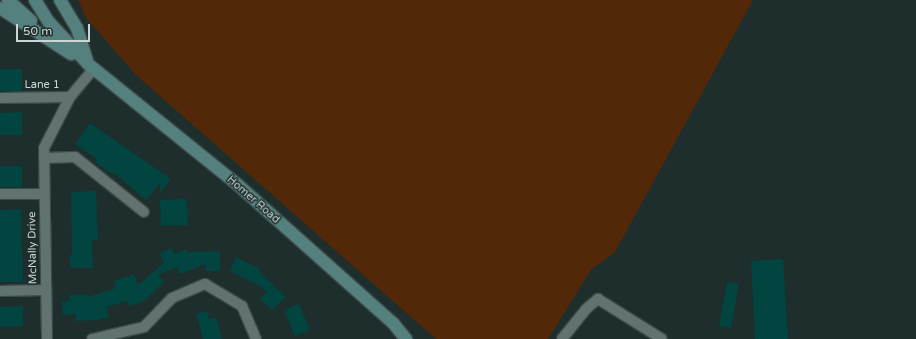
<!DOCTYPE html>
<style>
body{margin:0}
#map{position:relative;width:916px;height:339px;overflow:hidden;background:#1d2e2c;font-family:"Varela Round",sans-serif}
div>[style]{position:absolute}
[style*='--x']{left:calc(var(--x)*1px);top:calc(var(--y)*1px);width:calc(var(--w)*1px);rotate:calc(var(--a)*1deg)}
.green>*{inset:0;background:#522809}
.building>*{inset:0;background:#024440}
.roads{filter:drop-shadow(1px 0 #3d4b4a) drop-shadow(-1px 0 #3d4b4a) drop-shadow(0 1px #3d4b4a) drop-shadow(0 -1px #3d4b4a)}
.street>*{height:10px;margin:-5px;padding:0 5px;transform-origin:5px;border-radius:5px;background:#617371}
.secondary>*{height:12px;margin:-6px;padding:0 6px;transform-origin:6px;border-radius:6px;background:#54817d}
span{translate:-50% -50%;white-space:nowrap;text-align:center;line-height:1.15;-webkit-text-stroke:3px #1d2e2c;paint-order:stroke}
.street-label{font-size:11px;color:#cbd5d4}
.scale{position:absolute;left:16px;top:24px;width:74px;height:18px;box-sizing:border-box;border:2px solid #cbd5d4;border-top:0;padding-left:5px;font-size:12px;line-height:14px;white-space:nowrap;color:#cbd5d4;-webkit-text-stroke:3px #1d2e2c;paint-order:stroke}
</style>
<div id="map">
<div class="green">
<div style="clip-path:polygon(78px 0,753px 0,615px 252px,591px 270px,548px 339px,436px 339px,136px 75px,86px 18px)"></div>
</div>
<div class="building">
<div style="clip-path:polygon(0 69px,22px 69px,22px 91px,0 91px)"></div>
<div style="clip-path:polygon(22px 112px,22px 135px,0 135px,0 113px)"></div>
<div style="clip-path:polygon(90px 123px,171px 179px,160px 193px,160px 183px,146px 200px,114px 173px,112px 174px,95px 162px,97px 159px,75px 144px)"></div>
<div style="clip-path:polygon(0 166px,22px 166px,22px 187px,0 187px)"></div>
<div style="clip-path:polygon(96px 191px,98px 240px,92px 240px,93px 268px,70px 268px,70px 255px,72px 255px,71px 192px)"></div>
<div style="clip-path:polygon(187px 199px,188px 225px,161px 226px,160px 200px)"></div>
<div style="clip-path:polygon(21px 209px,23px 282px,0 282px,0 210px)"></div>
<div style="clip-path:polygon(172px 248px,174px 254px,186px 249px,187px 252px,220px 251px,220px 271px,206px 271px,206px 264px,180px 274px,177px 267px,158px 275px,164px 282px,144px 301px,129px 306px,127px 301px,106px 307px,109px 317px,98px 320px,76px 321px,76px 314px,63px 315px,62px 302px,70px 301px,69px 295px,87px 294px,87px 297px,116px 288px,114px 281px,134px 274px,138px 285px,164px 263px,160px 253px)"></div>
<div style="clip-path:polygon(236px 257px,260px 269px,259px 271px,286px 297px,272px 310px,260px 299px,267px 292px,260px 286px,230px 271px)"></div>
<div style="clip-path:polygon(783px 259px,788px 339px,755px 339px,751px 261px)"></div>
<div style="clip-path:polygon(727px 282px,739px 284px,731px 328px,719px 326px)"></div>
<div style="clip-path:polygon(299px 304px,310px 330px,295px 336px,284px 310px)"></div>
<div style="clip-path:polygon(23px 306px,23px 326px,0 327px,0 307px)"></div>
<div style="clip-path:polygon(207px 311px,209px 319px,216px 317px,222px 339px,203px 339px,196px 314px)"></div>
</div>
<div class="roads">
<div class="street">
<div style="--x:0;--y:98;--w:70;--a:-0.8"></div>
<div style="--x:70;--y:97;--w:38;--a:-50"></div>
<div style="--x:44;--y:158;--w:31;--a:-2"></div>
<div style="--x:75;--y:157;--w:88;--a:38.6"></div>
<div style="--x:0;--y:194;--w:44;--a:0"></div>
<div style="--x:0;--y:291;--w:45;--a:-1.3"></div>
<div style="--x:47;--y:339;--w:191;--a:-90.9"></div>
<div style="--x:44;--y:148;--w:57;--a:-63"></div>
<div style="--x:92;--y:339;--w:53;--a:-13"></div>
<div style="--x:144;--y:327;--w:40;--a:-46"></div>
<div style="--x:172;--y:298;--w:36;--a:-23"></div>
<div style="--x:205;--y:284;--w:43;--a:30.7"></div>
<div style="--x:242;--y:306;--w:36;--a:67"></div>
<div style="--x:562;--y:339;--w:38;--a:-51"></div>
<div style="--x:586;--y:309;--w:16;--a:-40"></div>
<div style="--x:598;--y:299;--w:75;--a:32"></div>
</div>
<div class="secondary">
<div style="--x:8;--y:0;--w:31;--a:42"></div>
<div style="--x:35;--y:0;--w:26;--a:58"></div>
<div style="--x:49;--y:22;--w:57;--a:47.1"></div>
<div style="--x:88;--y:64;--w:193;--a:38.9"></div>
<div style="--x:238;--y:185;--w:208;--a:41.7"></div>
<div style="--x:393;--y:323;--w:21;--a:51"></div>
<div style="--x:60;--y:0;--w:33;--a:59"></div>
<div style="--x:77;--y:28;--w:34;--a:73"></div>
<div style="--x:0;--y:8;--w:85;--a:32.9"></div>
</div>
</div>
<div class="street-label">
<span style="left:42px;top:85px">Lane 1</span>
<span style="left:253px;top:200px;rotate:41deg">Homer Road</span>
<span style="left:33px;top:248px;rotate:-91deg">McNally Drive</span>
</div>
<div class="scale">50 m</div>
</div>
